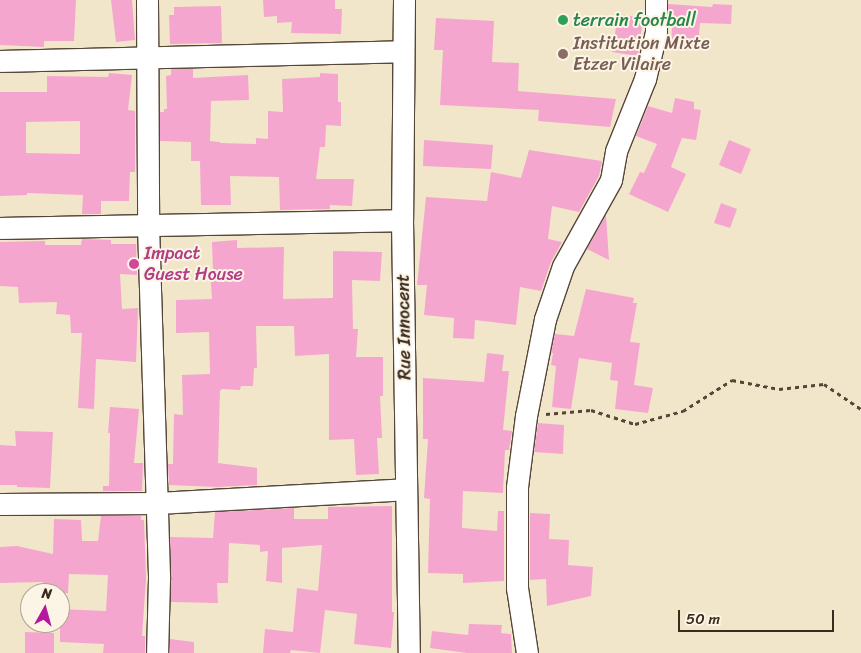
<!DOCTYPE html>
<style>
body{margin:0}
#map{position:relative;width:861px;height:653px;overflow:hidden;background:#f2e6ca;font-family:Sriracha,sans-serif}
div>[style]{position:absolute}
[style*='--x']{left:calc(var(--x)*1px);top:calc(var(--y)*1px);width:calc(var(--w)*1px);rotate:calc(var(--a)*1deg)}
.building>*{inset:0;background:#f5a6cf}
.path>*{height:3px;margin-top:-1.5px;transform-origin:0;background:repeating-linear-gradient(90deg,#564638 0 4px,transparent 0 8px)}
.roads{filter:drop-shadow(1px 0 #564638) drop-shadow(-1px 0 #564638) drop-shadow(0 1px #564638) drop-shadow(0 -1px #564638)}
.street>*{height:21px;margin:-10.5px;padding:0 10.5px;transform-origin:10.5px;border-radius:10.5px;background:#fff}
.dots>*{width:14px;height:14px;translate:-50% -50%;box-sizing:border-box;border:2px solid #fcf5e5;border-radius:50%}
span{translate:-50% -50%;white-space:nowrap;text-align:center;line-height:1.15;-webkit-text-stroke:4px #fcf5e5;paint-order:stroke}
.leisure-label{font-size:18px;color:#27864d}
.left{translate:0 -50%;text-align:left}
.education-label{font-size:18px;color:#785e54}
.hotel-label{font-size:18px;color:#b23c85}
.street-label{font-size:18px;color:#3b2a1e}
.north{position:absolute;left:20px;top:583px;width:50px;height:50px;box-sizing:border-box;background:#fcf5e5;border:1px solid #afa495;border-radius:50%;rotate:7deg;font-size:14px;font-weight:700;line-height:20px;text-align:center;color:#3b2a1e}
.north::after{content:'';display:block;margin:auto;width:18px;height:22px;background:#b5179e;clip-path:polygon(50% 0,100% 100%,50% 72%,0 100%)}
.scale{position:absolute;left:678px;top:610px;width:156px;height:22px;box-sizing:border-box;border:2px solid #3b2a1e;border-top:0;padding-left:6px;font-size:15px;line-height:18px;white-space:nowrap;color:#3b2a1e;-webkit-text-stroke:4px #fcf5e5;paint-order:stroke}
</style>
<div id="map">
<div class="building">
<div style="clip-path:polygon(0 0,76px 0,74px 41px,44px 41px,44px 47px,0 45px)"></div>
<div style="clip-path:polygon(111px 0,132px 0,135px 40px,116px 42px)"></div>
<div style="clip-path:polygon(263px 0,335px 0,335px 9px,342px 9px,341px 34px,291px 33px,292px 22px,277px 23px,277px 16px,264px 17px)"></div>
<div style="clip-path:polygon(668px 4px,712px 7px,713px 4px,732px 5px,731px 24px,700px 23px,698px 48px,671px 46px,672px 25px,668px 24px)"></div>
<div style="clip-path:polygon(221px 6px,222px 43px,170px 44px,169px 15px,174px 15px,174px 7px)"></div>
<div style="clip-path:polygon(618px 14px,643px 18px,638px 56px,612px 52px)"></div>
<div style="clip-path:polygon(436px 18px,494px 21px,492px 62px,519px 63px,518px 91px,616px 99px,610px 127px,538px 121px,539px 110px,440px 105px,443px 50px,434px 50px)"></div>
<div style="clip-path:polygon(171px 69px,193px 69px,193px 78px,248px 75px,249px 100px,211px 101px,210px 141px,220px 142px,220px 143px,256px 144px,256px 138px,268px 139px,268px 111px,283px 112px,282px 79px,320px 77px,320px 73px,338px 74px,338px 102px,341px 102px,341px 126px,326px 125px,325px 147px,320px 147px,316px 179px,354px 179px,352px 206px,330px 205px,330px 209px,280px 210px,279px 177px,230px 176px,231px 205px,201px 205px,200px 161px,191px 161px,191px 142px,160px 141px,160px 112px,164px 112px,164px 109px,167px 109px,166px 76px,171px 75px)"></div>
<div style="clip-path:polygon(evenodd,109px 73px,132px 75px,128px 110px,135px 111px,135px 172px,130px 172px,129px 201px,101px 201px,101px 214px,82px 214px,83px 195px,27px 193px,27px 195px,0 196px,0 92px,47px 92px,47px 76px,108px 77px,109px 73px,80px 121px,80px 154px,26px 153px,26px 122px,80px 121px)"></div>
<div style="clip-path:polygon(675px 98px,694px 102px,694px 109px,701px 110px,696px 140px,682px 138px,671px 167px,686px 174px,668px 212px,629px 194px,640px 172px,644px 173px,657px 144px,636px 136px,648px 106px,672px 113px)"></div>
<div style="clip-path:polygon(424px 140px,493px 145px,491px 169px,423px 166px)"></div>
<div style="clip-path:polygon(729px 140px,751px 149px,741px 174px,719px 165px)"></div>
<div style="clip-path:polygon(529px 150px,602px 161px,599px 176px,579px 212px,552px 206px,548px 239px,562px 242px,551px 262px,541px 291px,520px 287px,516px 325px,475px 320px,474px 339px,453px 338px,454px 318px,424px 315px,427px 285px,417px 285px,426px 197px,487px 201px,491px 172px,521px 178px)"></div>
<div style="clip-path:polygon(721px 203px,737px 209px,730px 228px,714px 223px)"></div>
<div style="clip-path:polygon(606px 215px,609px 260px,587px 249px)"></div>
<div style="clip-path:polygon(82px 239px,111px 240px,111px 244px,136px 244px,137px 275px,120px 274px,122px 309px,138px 308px,136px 362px,96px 359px,94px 409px,78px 408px,82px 333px,71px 333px,70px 315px,56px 314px,57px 302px,19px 303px,18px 287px,0 286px,0 242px,45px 241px,45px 245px,81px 245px)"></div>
<div style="clip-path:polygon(237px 240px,237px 248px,284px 247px,283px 299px,333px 298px,333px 251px,382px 252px,380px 281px,352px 280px,353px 329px,358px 329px,356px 357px,383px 357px,383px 396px,380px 396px,382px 438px,377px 438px,379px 474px,356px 475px,354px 439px,329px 440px,329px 354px,295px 356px,294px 326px,256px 326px,257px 368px,254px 368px,253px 386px,241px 386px,240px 390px,222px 389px,220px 391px,218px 463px,257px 468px,257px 485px,217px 487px,169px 485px,168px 464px,173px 464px,174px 414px,183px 415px,182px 375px,210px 374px,209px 332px,176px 333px,176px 300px,212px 299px,210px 271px,213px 271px,212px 242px)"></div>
<div style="clip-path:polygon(586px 289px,634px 298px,633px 303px,637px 303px,630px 342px,640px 343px,634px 385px,653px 388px,648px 413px,615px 409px,618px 381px,610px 380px,612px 363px,579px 358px,571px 409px,552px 407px,556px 366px,551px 365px,553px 353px,551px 353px,555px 334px,574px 336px)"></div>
<div style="clip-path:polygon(487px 353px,504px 355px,502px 371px,509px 371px,503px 430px,512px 431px,509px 450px,505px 450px,503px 493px,463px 491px,462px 528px,497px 531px,498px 511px,504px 511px,504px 581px,463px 583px,463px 574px,428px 573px,430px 499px,424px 498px,428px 439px,423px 439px,423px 378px,484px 382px)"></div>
<div style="clip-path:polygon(110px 407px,139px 409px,134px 463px,143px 463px,142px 491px,103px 491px,103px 486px,109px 486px,110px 433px,108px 433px)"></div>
<div style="clip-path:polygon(538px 423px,564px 425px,563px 454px,534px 452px)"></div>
<div style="clip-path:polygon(15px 431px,53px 432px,50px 488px,17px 487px,17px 485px,0 485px,0 445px,16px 446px)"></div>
<div style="clip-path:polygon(392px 506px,392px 612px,394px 612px,391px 648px,354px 644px,357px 614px,325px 610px,320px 653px,291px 650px,290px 653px,263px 653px,265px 629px,293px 632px,297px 588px,318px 591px,322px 545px,282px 548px,282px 583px,266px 581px,268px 551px,260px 552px,260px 545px,229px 543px,228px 583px,217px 583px,218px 603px,171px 602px,170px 537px,213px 538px,215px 512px,294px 508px,294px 519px,328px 519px,328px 507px)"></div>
<div style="clip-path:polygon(530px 513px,550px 514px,549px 539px,569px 540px,568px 565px,593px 567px,591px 596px,547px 606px,546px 579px,530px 580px)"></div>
<div style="clip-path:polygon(101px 516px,141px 516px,141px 520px,144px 520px,146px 579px,142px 636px,145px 636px,145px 653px,103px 653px,104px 644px,60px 642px,60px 609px,106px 611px,108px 575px,69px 574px,68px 593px,43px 593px,43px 582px,0 583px,0 547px,17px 546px,53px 554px,54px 519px,81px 520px,82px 541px,98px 541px)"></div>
<div style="clip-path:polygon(469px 624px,502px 625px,501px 633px,511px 634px,512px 653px,467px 653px,430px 648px,432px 631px,468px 635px)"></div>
<div style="clip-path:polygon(25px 632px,54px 633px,54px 653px,25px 653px)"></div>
<div style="clip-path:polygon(170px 639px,194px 642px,194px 653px,170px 653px)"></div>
</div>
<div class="path">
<div style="--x:546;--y:414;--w:45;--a:-5.1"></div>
<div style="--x:591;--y:410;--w:46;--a:17.7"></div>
<div style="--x:635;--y:424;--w:50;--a:-15.2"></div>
<div style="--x:683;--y:411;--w:58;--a:-32.3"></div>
<div style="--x:732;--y:380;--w:48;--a:10.8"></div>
<div style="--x:779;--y:389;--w:45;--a:-6.3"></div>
<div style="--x:824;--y:384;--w:45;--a:34"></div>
</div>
<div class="roads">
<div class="street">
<div style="--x:147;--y:0;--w:225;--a:89.7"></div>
<div style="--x:148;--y:225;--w:354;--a:88.2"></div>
<div style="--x:159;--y:579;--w:74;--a:91.5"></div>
<div style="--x:404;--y:0;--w:220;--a:90.5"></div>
<div style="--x:402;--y:220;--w:433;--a:89.1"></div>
<div style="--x:0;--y:61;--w:403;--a:-1.4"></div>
<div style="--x:0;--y:228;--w:402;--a:-1.1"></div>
<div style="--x:0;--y:504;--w:157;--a:-0.4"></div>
<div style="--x:157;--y:503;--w:248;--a:-3.2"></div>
<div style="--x:527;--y:653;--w:66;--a:-98.7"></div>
<div style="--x:517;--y:588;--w:101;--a:-90"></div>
<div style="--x:517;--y:487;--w:72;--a:-82.8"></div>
<div style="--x:526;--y:416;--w:99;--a:-78.9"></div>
<div style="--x:545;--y:319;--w:56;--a:-71.2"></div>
<div style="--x:563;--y:266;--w:98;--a:-60.8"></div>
<div style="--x:611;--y:180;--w:29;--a:-80"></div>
<div style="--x:616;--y:151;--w:78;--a:-68.1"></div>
<div style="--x:645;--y:79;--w:48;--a:-76.8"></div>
<div style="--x:656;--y:32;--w:32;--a:-90"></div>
</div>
</div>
<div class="dots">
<div style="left:563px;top:20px;background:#2e9e5b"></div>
<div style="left:563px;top:54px;background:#8d6e63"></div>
<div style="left:134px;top:264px;background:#d1479c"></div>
</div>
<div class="leisure-label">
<span class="left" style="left:573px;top:20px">terrain football</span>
</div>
<div class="education-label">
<span class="left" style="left:573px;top:54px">Institution Mixte<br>Etzer Vilaire</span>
</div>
<div class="hotel-label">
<span class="left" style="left:144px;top:264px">Impact<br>Guest House</span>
</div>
<div class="street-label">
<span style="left:404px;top:327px;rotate:-91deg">Rue Innocent</span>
</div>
<div class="north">N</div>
<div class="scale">50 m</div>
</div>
